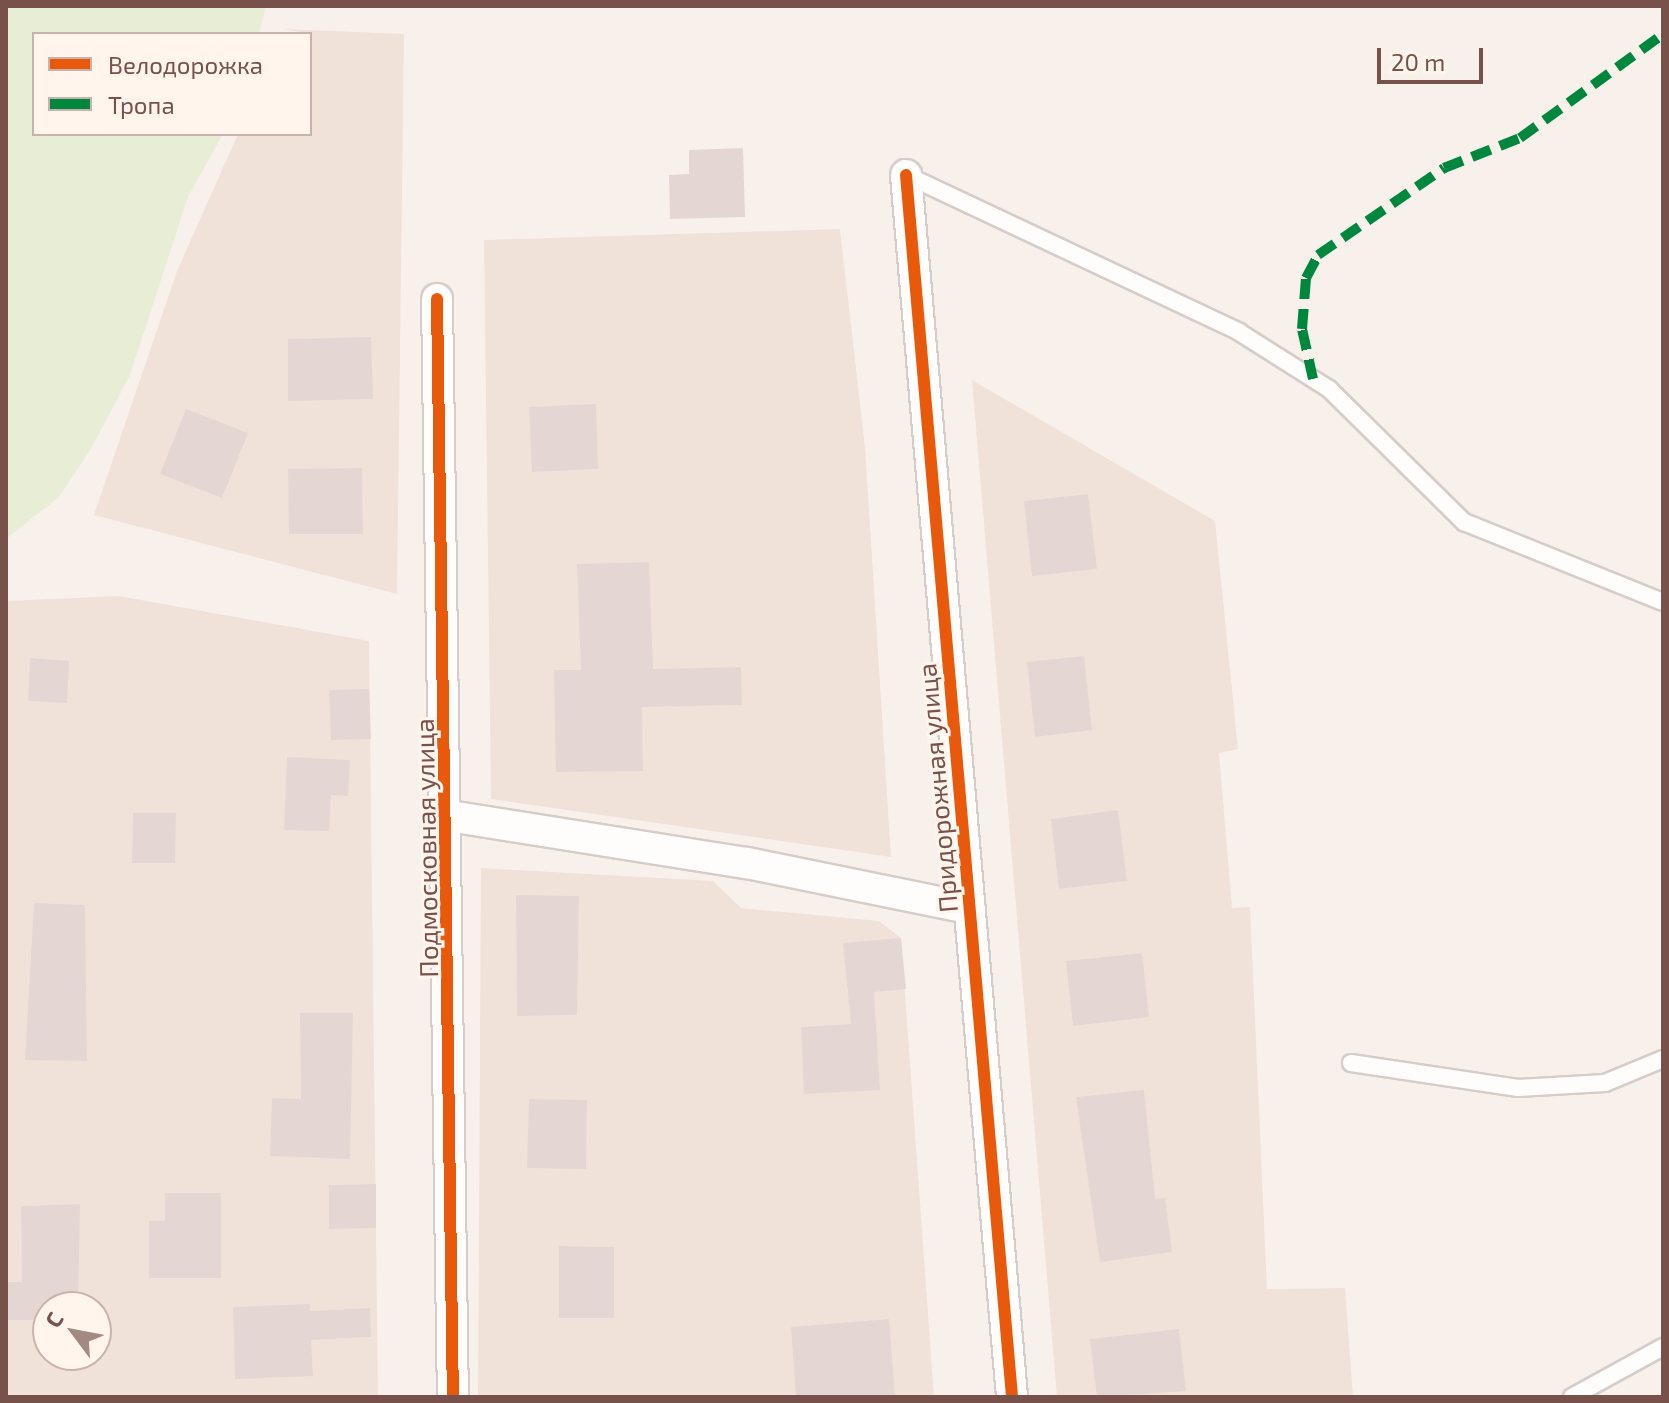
<!DOCTYPE html>
<meta charset="utf-8">
<style>
body{margin:0}
#map{position:relative;width:1669px;height:1403px;overflow:hidden;background:#f8f1eb;font-family:"Exo 2",sans-serif}
div>[style]{position:absolute}
[style*='--x']{left:calc(var(--x)*1px);top:calc(var(--y)*1px);width:calc(var(--w)*1px);rotate:calc(var(--a)*1deg)}
.residential>*{inset:0;background:#f1e2d9}
.green>*{inset:0;background:#e8eed6}
.building>*{inset:0;background:#e4d7d3}
.roads{filter:drop-shadow(2px 0 #d6ccc8) drop-shadow(-2px 0 #d6ccc8) drop-shadow(0 2px #d6ccc8) drop-shadow(0 -2px #d6ccc8)}
.service>*{height:16px;margin:-8px;padding:0 8px;transform-origin:8px;border-radius:8px;background:#fefdfc}
.minor>*{height:30px;margin:-15px;padding:0 15px;transform-origin:15px;border-radius:15px;background:#fefdfc}
.quiet>*{height:10px;margin-top:-5px;transform-origin:0;background:repeating-linear-gradient(90deg,#00873e 0 20px,transparent 0 30px)}
.cycleway>*{height:12px;margin:-6px;padding:0 6px;transform-origin:6px;border-radius:6px;background:#e8590c}
span{translate:-50% -50%;white-space:nowrap;text-align:center;line-height:1.15;-webkit-text-stroke:6px #fff5ed;paint-order:stroke}
.street-label{font-size:26px;color:#77514a}
.frame{position:absolute;inset:0;border:8px solid #77514a;pointer-events:none}
.legend{position:absolute;left:32px;top:32px;width:280px;height:104px;box-sizing:border-box;background:#fff5ed;border:2px solid #c9b3ac;margin:0;padding:10px 14px;list-style:none;font-size:24px;color:#77514a}
.legend li{display:flex;align-items:center;gap:16px;height:40px}
.legend b{width:40px;border:2px solid #c9b3ac}
.north{position:absolute;left:32px;top:1291px;width:80px;height:80px;box-sizing:border-box;background:#fff5ed;border:2px solid #c9b3ac;border-radius:50%;rotate:302deg;font-size:22px;font-weight:700;line-height:32px;text-align:center;color:#77514a}
.north::after{content:'';display:block;margin:auto;width:28px;height:36px;background:#a48982;clip-path:polygon(50% 0,100% 100%,50% 72%,0 100%)}
.scale{position:absolute;left:1377px;top:48px;width:106px;height:36px;box-sizing:border-box;border:4px solid #77514a;border-top:0;padding-left:10px;font-size:24px;line-height:28px;white-space:nowrap;color:#77514a;-webkit-text-stroke:6px #fff5ed;paint-order:stroke}
</style>
<div id="map">
<div class="residential">
<div style="clip-path:polygon(284px 29px,404px 34px,397px 594px,94px 515px,177px 271px,238px 134px,310px 134px,310px 34px)"></div>
<div style="clip-path:polygon(840px 229px,865px 447px,891px 857px,491px 799px,484px 240px)"></div>
<div style="clip-path:polygon(972px 380px,1215px 521px,1238px 749px,1219px 753px,1232px 908px,1250px 907px,1267px 1289px,1345px 1288px,1353px 1397px,1057px 1397px)"></div>
<div style="clip-path:polygon(evenodd,119px 596px,369px 641px,378px 1397px,6px 1397px,6px 601px,119px 596px,48px 1307px,96px 1307px,96px 1355px,48px 1355px,48px 1307px)"></div>
<div style="clip-path:polygon(481px 868px,713px 881px,741px 908px,879px 921px,901px 938px,934px 1397px,478px 1397px)"></div>
</div>
<div class="green">
<div style="clip-path:polygon(6px 6px,266px 6px,259px 34px,34px 34px,34px 134px,223px 134px,188px 197px,130px 375px,91px 449px,59px 497px,6px 539px)"></div>
</div>
<div class="building">
<div style="clip-path:polygon(743px 148px,745px 217px,670px 219px,669px 175px,689px 174px,689px 150px)"></div>
<div style="clip-path:polygon(371px 337px,373px 399px,288px 401px,288px 339px)"></div>
<div style="clip-path:polygon(596px 404px,598px 469px,532px 472px,529px 407px)"></div>
<div style="clip-path:polygon(186px 409px,248px 433px,222px 498px,160px 474px)"></div>
<div style="clip-path:polygon(362px 468px,363px 534px,289px 534px,288px 469px)"></div>
<div style="clip-path:polygon(1088px 494px,1097px 569px,1032px 576px,1024px 501px)"></div>
<div style="clip-path:polygon(649px 562px,653px 669px,741px 667px,742px 705px,642px 707px,643px 771px,556px 772px,554px 670px,581px 670px,577px 564px)"></div>
<div style="clip-path:polygon(1084px 656px,1092px 730px,1035px 737px,1027px 662px)"></div>
<div style="clip-path:polygon(30px 658px,69px 661px,67px 703px,28px 701px)"></div>
<div style="clip-path:polygon(369px 689px,371px 739px,331px 740px,329px 690px)"></div>
<div style="clip-path:polygon(287px 757px,350px 760px,348px 796px,331px 795px,329px 831px,284px 830px)"></div>
<div style="clip-path:polygon(1118px 810px,1127px 881px,1059px 889px,1051px 819px)"></div>
<div style="clip-path:polygon(133px 813px,176px 813px,175px 863px,132px 863px)"></div>
<div style="clip-path:polygon(516px 895px,579px 896px,577px 1015px,517px 1016px)"></div>
<div style="clip-path:polygon(34px 903px,85px 905px,87px 1061px,25px 1060px)"></div>
<div style="clip-path:polygon(901px 938px,906px 989px,874px 992px,880px 1090px,804px 1094px,801px 1027px,851px 1024px,843px 943px)"></div>
<div style="clip-path:polygon(1142px 953px,1149px 1017px,1073px 1026px,1066px 961px)"></div>
<div style="clip-path:polygon(300px 1013px,353px 1013px,350px 1159px,270px 1156px,272px 1098px,301px 1099px)"></div>
<div style="clip-path:polygon(1144px 1090px,1155px 1199px,1165px 1198px,1172px 1252px,1100px 1262px,1076px 1097px)"></div>
<div style="clip-path:polygon(529px 1099px,587px 1100px,586px 1169px,527px 1168px)"></div>
<div style="clip-path:polygon(376px 1184px,376px 1228px,329px 1229px,329px 1185px)"></div>
<div style="clip-path:polygon(165px 1193px,221px 1193px,221px 1278px,149px 1278px,149px 1221px,165px 1221px)"></div>
<div style="clip-path:polygon(80px 1204px,78px 1307px,48px 1307px,48px 1320px,6px 1320px,6px 1282px,22px 1282px,21px 1206px)"></div>
<div style="clip-path:polygon(559px 1246px,614px 1247px,614px 1318px,559px 1318px)"></div>
<div style="clip-path:polygon(310px 1304px,310px 1311px,370px 1308px,371px 1337px,311px 1340px,313px 1376px,235px 1379px,233px 1307px)"></div>
<div style="clip-path:polygon(889px 1319px,895px 1397px,796px 1397px,791px 1327px)"></div>
<div style="clip-path:polygon(1179px 1329px,1186px 1391px,1097px 1397px,1090px 1339px)"></div>
</div>
<div class="roads">
<div class="service">
<div style="--x:906;--y:175;--w:368;--a:25.2"></div>
<div style="--x:1239;--y:332;--w:107;--a:32.3"></div>
<div style="--x:1329;--y:389;--w:190;--a:44.6"></div>
<div style="--x:1464;--y:522;--w:214;--a:21.9"></div>
<div style="--x:1351;--y:1063;--w:169;--a:8.5"></div>
<div style="--x:1518;--y:1088;--w:87;--a:-3.3"></div>
<div style="--x:1605;--y:1083;--w:63;--a:-22.5"></div>
<div style="--x:1572;--y:1397;--w:104;--a:-28.8"></div>
</div>
<div class="minor">
<div style="--x:906;--y:175;--w:1227;--a:85.04"></div>
<div style="--x:437;--y:299;--w:1098;--a:89.17"></div>
<div style="--x:449;--y:816;--w:302;--a:9"></div>
<div style="--x:747;--y:863;--w:227;--a:11.5"></div>
</div>
</div>
<div class="quiet">
<div style="--x:1313;--y:379;--w:51;--a:-102.4"></div>
<div style="--x:1302;--y:329;--w:51;--a:-85.5"></div>
<div style="--x:1306;--y:278;--w:26;--a:-62"></div>
<div style="--x:1318;--y:255;--w:153;--a:-34.6"></div>
<div style="--x:1444;--y:168;--w:82;--a:-21.5"></div>
<div style="--x:1520;--y:138;--w:177;--a:-36"></div>
</div>
<div class="cycleway">
<div style="--x:906;--y:175;--w:1227;--a:85.04"></div>
<div style="--x:437;--y:299;--w:1098;--a:89.17"></div>
</div>
<div class="street-label">
<span style="left:937px;top:788px;rotate:-95deg">Придорожная улица</span>
<span style="left:426px;top:848px;rotate:-91deg">Подмосковная улица</span>
</div>
<div class="frame"></div>
<ul class="legend">
<li><b style="height:10px;background:#e8590c"></b>Велодорожка</li>
<li><b style="height:10px;background:#00873e"></b>Тропа</li>
</ul>
<div class="north">С</div>
<div class="scale">20 m</div>
</div>
